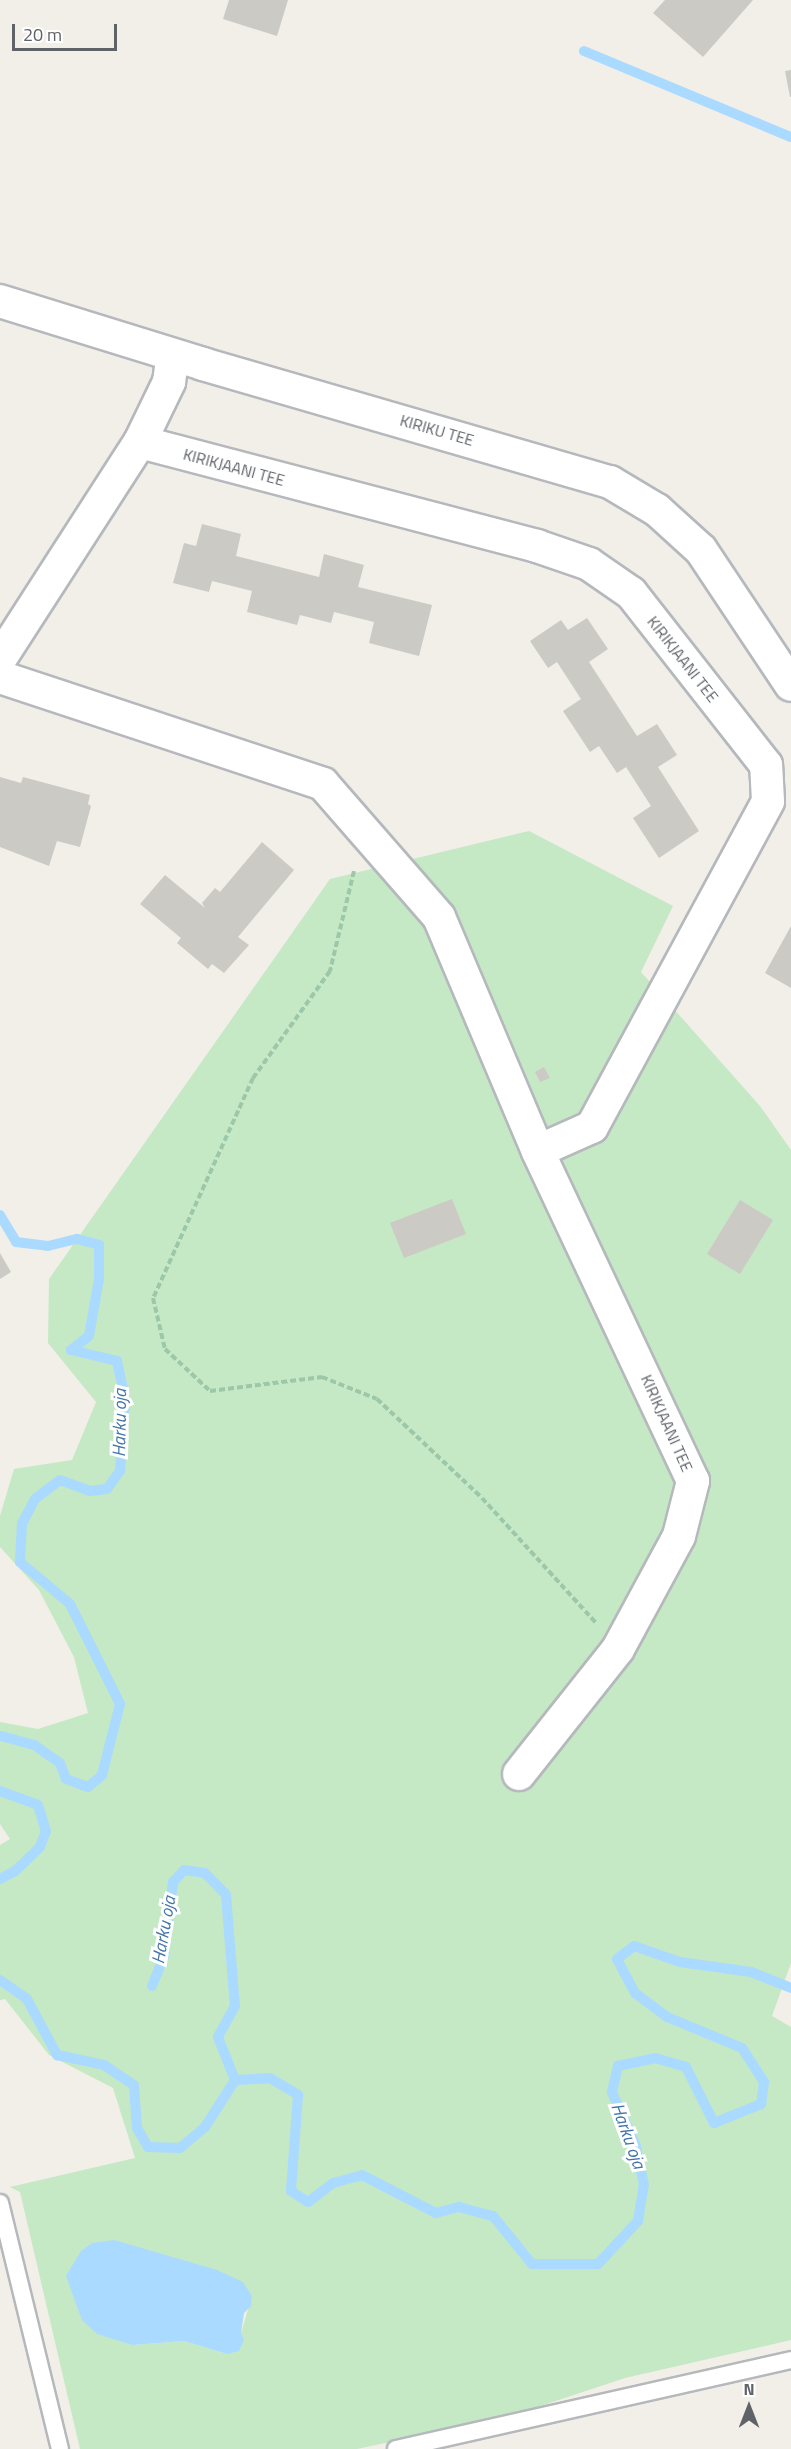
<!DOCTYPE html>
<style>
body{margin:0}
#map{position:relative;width:791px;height:2449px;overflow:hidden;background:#f1efe8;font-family:"Titillium Web",sans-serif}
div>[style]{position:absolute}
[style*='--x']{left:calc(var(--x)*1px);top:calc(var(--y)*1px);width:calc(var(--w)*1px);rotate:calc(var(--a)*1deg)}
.green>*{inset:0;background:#c5e8c5}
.water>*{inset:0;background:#aadaff}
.stream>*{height:10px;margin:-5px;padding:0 5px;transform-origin:5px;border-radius:5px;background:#aadaff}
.building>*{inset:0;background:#cccac5}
.path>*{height:4px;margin-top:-2px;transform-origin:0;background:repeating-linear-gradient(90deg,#9cc7a9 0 6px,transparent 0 9px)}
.roads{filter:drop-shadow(2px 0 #b5b8bc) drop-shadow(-2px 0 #b5b8bc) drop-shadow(0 2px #b5b8bc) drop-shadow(0 -2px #b5b8bc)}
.lane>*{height:16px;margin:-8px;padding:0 8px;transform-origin:8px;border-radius:8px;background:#fff}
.street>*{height:32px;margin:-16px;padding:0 16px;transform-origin:16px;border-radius:16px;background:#fff}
span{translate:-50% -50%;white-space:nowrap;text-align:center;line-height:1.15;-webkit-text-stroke:6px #fff;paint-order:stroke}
.street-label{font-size:16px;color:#5f6368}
.water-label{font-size:18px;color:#4174aa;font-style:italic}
.north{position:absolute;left:719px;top:2377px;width:60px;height:60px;-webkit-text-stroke:4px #fff;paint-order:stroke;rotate:0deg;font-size:16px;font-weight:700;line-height:24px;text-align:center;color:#5f6368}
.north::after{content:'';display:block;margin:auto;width:21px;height:27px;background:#5f6368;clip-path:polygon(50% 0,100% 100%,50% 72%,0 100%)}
.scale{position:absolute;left:12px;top:24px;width:105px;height:27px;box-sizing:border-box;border:3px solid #5f6368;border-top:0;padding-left:8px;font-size:18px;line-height:21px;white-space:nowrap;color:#5f6368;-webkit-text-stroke:4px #fff;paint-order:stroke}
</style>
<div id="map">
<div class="green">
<div style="clip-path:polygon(evenodd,529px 831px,673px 906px,641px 972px,760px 1106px,791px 1150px,791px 1963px,772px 2016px,791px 2027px,791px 2340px,625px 2378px,507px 2417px,357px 2449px,80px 2449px,20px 2192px,10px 2187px,135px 2158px,113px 2088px,49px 2055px,5px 1999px,0 2000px,0 1845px,10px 1839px,0 1824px,0 1722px,38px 1729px,88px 1713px,74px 1657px,39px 1590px,0 1547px,0 1516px,14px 1469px,72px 1460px,96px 1402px,48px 1343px,49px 1279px,330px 879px,529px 831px,252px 2296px,241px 2333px,227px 2354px,184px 2341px,133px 2345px,252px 2296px)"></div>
</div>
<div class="water">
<div style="clip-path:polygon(114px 2240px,217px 2270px,243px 2282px,252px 2296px,251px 2306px,244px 2313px,241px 2333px,244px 2340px,239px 2351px,227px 2354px,184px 2341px,133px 2345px,97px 2334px,82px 2320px,66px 2276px,81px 2251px,92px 2243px)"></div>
</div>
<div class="stream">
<div style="--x:584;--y:51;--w:224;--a:22.6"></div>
<div style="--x:0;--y:1215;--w:31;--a:59"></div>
<div style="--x:16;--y:1242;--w:32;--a:7"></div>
<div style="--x:48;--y:1246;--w:30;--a:-14"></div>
<div style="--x:77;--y:1239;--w:23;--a:15"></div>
<div style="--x:99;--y:1245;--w:34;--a:90"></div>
<div style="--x:99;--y:1279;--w:58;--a:100"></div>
<div style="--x:89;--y:1336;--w:23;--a:142"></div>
<div style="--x:71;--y:1350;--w:47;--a:13.4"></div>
<div style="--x:117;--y:1361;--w:39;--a:78"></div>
<div style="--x:125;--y:1399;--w:72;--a:94"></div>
<div style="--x:120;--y:1471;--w:22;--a:126"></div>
<div style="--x:107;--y:1489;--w:17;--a:173"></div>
<div style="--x:90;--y:1491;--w:32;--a:-160"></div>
<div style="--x:60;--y:1480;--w:31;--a:143"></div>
<div style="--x:35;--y:1499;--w:27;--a:118"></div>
<div style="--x:22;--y:1523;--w:39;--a:93"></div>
<div style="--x:20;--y:1562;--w:65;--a:40"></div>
<div style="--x:70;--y:1604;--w:112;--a:63.4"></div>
<div style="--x:120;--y:1704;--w:73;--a:104.2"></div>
<div style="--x:102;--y:1775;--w:18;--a:139"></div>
<div style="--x:88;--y:1787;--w:23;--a:-160"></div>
<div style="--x:66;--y:1779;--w:17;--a:-111"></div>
<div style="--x:60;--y:1763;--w:32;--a:-145"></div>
<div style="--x:34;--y:1745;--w:35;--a:-165"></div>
<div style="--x:0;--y:1791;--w:40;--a:20.2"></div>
<div style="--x:38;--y:1805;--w:27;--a:73"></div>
<div style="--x:46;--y:1831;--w:17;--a:111"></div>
<div style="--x:40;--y:1847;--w:35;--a:136"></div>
<div style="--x:15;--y:1871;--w:17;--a:152"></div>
<div style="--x:0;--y:1980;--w:33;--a:35"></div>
<div style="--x:27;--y:1999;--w:64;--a:61.8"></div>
<div style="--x:57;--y:2055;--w:48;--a:12"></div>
<div style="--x:104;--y:2065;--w:36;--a:34"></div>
<div style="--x:134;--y:2085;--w:43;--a:86"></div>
<div style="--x:137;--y:2128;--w:22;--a:60"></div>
<div style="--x:148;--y:2147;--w:32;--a:2"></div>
<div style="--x:180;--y:2148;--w:33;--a:-40"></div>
<div style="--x:205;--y:2127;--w:56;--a:-57.4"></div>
<div style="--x:235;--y:2080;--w:35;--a:-3"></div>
<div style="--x:270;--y:2078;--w:33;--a:31"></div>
<div style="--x:298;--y:2095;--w:96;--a:94.2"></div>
<div style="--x:291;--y:2191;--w:20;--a:33"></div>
<div style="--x:308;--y:2202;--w:31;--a:-37"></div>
<div style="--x:333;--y:2183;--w:30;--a:-15"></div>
<div style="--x:362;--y:2175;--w:83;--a:27.2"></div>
<div style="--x:436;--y:2213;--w:24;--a:-15"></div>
<div style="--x:459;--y:2207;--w:35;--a:15"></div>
<div style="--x:493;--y:2216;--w:62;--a:50.9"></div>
<div style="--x:532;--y:2264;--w:66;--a:0"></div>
<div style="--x:598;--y:2264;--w:59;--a:-47.1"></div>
<div style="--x:638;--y:2221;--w:36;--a:-81"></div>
<div style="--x:644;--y:2185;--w:40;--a:-102"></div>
<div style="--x:636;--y:2146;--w:59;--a:-114"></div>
<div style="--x:612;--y:2092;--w:27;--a:-77"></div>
<div style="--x:618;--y:2066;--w:38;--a:-12"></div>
<div style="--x:655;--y:2058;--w:32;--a:16"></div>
<div style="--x:686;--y:2067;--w:63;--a:63.4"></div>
<div style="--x:714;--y:2123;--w:51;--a:-22"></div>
<div style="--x:761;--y:2104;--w:22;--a:-82"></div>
<div style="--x:764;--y:2082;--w:40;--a:-122.9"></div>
<div style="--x:742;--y:2048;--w:81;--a:-157.5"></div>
<div style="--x:667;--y:2017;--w:40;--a:-143"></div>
<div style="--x:635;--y:1993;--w:38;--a:-118"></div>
<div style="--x:617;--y:1959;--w:21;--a:-37"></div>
<div style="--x:634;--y:1946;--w:49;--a:19.2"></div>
<div style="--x:680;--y:1962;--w:72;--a:8"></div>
<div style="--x:751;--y:1972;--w:43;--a:21.8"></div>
<div style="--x:152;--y:1986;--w:32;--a:-68"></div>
<div style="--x:164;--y:1956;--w:75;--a:-83.1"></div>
<div style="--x:173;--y:1882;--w:16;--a:-47"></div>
<div style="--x:184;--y:1870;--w:21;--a:8"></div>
<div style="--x:205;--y:1873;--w:30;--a:46"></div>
<div style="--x:226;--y:1895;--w:111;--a:85.4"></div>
<div style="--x:235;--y:2006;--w:35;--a:119"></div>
<div style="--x:218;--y:2037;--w:46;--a:68.4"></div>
</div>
<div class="building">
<div style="clip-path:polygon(229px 0,288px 0,277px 36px,223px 19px)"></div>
<div style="clip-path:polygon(665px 0,753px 0,703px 57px,653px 13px)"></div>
<div style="clip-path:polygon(791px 70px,791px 97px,790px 97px,785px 71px)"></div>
<div style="clip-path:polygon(202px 524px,241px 534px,236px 556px,319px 577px,324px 554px,364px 565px,358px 587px,432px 605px,419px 656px,369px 643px,374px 622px,334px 612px,331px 623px,300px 615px,297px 625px,247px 612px,252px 591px,212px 581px,209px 592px,173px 583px,184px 543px,196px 546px)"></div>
<div style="clip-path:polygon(587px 618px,608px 649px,589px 662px,637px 736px,657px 724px,677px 755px,658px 767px,699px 831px,659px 858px,633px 818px,651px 806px,626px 767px,617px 773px,599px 746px,590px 752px,563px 711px,581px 699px,557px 662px,548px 668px,530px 641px,561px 620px,568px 630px)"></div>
<div style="clip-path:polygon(0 777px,21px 783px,23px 777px,90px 795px,88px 804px,91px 806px,80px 847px,57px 841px,49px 866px,0 847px)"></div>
<div style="clip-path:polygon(262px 842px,294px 870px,238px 937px,249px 945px,224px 973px,212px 964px,208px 969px,177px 943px,181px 938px,140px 904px,165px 875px,205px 908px,202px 903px,215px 888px,220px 892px)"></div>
<div style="clip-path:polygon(791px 926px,791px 988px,765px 973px)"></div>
<div style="clip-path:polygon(544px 1067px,550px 1078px,540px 1082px,535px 1072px)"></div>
<div style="clip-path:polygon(452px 1199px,466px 1234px,404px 1258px,390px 1223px)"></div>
<div style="clip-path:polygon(740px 1200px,773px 1220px,740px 1274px,707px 1254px)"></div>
<div style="clip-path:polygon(0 1253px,11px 1272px,0 1279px)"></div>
</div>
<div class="path">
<div style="--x:354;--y:871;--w:103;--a:103.5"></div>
<div style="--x:330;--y:971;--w:132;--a:125.7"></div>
<div style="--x:253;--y:1078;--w:242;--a:114.4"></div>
<div style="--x:153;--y:1298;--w:52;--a:76.8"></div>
<div style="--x:165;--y:1349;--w:62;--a:43"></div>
<div style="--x:210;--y:1391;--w:113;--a:-7.1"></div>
<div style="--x:322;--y:1377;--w:59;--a:21.8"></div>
<div style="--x:377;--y:1399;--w:144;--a:43.3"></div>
<div style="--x:482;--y:1498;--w:169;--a:47.6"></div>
</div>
<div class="roads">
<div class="lane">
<div style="--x:0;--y:2203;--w:253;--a:76.3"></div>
<div style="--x:396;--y:2449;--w:405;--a:-12.7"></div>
</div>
<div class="street">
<div style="--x:0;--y:301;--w:213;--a:17.2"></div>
<div style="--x:203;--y:364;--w:424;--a:16.2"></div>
<div style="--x:610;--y:482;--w:55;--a:30.8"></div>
<div style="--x:657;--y:510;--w:59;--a:42.3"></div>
<div style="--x:701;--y:550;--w:162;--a:56.3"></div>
<div style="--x:0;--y:659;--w:258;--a:-57.2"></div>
<div style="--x:140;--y:442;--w:67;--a:-64.2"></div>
<div style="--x:169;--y:382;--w:27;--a:-82"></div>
<div style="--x:0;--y:677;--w:340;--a:18.3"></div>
<div style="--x:323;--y:784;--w:176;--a:48.9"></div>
<div style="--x:439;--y:917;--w:254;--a:67.1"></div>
<div style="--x:538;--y:1151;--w:59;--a:-24"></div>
<div style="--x:592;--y:1127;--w:370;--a:-61.6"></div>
<div style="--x:768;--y:801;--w:36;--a:-93"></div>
<div style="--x:766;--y:765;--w:219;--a:-128.1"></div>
<div style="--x:631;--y:593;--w:51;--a:-145.4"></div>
<div style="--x:589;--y:564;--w:55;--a:-160.9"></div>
<div style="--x:537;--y:546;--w:410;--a:-165.3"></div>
<div style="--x:519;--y:1774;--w:159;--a:-51.6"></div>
<div style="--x:618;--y:1649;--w:128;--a:-61.6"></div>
<div style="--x:679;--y:1536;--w:57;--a:-75.7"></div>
<div style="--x:693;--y:1481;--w:365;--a:-115.2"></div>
</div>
</div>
<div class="street-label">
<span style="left:437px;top:430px;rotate:16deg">KIRIKU TEE</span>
<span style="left:234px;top:467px;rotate:15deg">KIRIKJAANI TEE</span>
<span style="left:683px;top:659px;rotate:52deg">KIRIKJAANI TEE</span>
<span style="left:667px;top:1423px;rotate:66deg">KIRIKJAANI TEE</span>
</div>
<div class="water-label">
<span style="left:120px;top:1423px;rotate:-89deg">Harku oja</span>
<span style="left:164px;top:1930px;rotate:-80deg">Harku oja</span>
<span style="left:628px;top:2136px;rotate:70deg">Harku oja</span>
</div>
<div class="north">N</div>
<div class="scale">20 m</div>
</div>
